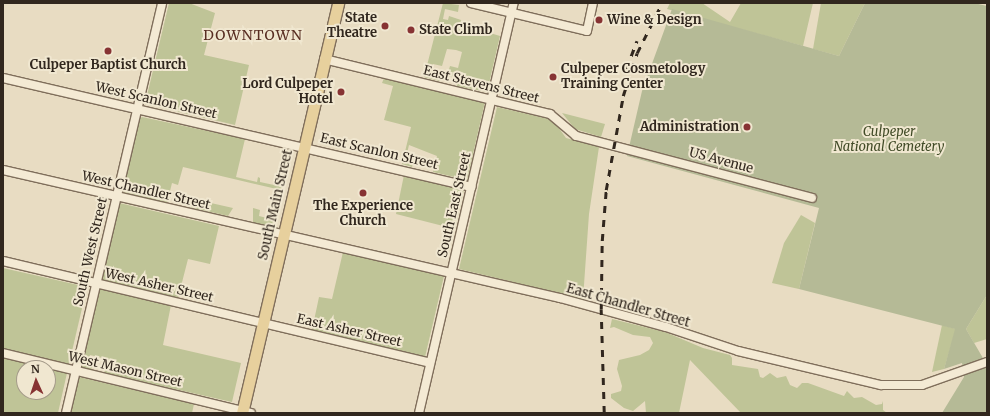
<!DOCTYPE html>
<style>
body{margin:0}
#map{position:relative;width:990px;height:416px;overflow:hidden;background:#e8dcc2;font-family:Merriweather,serif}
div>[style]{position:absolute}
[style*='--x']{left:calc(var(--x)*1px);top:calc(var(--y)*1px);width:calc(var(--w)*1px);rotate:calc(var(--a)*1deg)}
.green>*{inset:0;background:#bfc497}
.cemetery>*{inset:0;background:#b5ba96}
.roads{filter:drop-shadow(1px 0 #7f6e5b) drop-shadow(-1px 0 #7f6e5b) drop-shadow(0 1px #7f6e5b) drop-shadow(0 -1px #7f6e5b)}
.minor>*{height:8px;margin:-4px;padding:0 4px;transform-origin:4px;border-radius:4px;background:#f4ead4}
.major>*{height:11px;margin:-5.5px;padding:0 5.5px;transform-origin:5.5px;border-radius:5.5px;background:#e7d09d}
.rail>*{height:2.5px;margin-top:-1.25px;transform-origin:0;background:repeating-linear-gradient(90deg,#31271e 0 7px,transparent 0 14px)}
.dots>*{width:11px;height:11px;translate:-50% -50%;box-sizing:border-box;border:2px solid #f0e7d0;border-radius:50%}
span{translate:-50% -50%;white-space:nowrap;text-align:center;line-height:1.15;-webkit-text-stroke:4px #f0e7d0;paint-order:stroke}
.poi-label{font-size:13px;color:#31271e;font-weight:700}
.right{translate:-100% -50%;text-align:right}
.left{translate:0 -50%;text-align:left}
.street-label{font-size:13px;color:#31271e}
.park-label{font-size:13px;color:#414b27;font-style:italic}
.neighbourhood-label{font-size:14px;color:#582e22;letter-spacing:1px}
.frame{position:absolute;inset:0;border:4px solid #31271e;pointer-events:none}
.north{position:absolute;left:16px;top:360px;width:40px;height:40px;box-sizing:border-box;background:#f0e7d0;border:1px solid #a49a89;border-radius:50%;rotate:357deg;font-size:11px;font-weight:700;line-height:16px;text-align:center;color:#31271e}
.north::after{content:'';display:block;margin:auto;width:14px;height:18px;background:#873333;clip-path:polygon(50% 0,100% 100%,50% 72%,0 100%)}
</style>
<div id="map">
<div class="green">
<div style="clip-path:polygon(169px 3px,189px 3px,215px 13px,204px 55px,249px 65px,235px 125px,145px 104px)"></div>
<div style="clip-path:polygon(443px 3px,459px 5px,458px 12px,445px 9px,443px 19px,448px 20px,449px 16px,461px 20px,460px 24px,500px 36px,487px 92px,457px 86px,455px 78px,447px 76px,450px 66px,458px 68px,462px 52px,456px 50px,447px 49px,442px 66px,433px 64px,431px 74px,440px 81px,424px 77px)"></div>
<div style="clip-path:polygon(670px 3px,702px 3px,730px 22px,741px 3px,813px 3px,803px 46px,667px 9px)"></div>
<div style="clip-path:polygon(821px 3px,865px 3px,839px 56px,813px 49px)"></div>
<div style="clip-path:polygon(384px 78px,485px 102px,467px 180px,433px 172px,437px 156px,409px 145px,405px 162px,413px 164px,412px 167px,402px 164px,411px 127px,384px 120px,393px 86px,382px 83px)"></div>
<div style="clip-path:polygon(497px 107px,553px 120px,566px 138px,599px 147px,589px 214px,583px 299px,459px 269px)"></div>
<div style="clip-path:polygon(562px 113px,605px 124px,601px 137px,575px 129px)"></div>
<div style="clip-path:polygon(142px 117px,245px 139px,236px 177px,257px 182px,258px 177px,260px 178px,260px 182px,274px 185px,277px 172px,285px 174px,281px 190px,183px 167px,178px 185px,172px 183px,167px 203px,123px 192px,139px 119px)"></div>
<div style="clip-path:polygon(404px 175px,464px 189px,455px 229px,396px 214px)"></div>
<div style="clip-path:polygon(191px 198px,202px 201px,233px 208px,228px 216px,189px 207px)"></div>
<div style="clip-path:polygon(119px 203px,219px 226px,210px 264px,188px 259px,178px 298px,101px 280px)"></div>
<div style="clip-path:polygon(270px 203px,278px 205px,273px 227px,253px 223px,253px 208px,260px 210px,259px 216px,267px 218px)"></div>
<div style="clip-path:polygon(801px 215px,815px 223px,799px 289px,772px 283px,784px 243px)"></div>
<div style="clip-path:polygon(343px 252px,444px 276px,425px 357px,312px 330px,319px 297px,332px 299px)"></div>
<div style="clip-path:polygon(3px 268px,87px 287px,69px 364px,3px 349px)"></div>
<div style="clip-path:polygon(100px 288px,171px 305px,163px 345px,241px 363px,232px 402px,104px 373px,105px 370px,109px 371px,111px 360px,90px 355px,87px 365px,92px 367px,91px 370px,81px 368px)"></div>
<div style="clip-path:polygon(987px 295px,987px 339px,974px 343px,966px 329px)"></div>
<div style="clip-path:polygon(612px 319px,665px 332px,703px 348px,730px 355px,732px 358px,732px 365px,758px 369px,760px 377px,763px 378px,770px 373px,777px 378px,786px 376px,790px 385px,797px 388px,802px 383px,808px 383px,844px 396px,847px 391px,854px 398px,862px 397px,876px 405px,882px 404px,883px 401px,883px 410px,887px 413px,741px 413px,690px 360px,679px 413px,646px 413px,645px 401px,633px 411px,624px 408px,611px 398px,611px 394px,621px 391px,622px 386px,617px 369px,619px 360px,640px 355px,649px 350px,653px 343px,650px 337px,633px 335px,614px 327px,610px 328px)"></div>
<div style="clip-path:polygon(942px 325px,956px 329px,944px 369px,932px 372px)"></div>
<div style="clip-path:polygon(3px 358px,46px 368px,24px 368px,24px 392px,48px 392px,48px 368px,67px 373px,58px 413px,3px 413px)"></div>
<div style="clip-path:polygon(79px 377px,194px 404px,192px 413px,71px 413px)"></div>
</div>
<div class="cemetery">
<div style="clip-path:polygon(865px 3px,974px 3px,987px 6px,987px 295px,966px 329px,987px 365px,987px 413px,942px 413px,964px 377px,962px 363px,944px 369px,955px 329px,799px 289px,819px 208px,627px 156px,642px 91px,672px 9px,839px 56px)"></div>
</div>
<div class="roads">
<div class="minor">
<div style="--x:471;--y:3;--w:119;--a:13.6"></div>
<div style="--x:587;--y:31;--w:29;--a:-78"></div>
<div style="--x:324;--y:59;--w:233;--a:13.7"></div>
<div style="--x:550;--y:114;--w:34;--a:40"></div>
<div style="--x:576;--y:136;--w:244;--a:14.7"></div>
<div style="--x:3;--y:78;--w:481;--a:13.1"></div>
<div style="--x:3;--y:170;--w:572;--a:12.94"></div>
<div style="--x:560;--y:298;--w:110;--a:15.3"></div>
<div style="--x:666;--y:327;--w:76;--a:18.4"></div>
<div style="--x:738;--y:351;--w:147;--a:13.4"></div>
<div style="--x:881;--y:385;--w:41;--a:0"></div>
<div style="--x:922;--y:385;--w:69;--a:-19.5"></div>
<div style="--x:3;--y:261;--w:439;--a:13.4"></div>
<div style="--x:3;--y:353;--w:255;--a:13.6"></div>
<div style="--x:66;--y:413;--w:421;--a:-76.8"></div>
<div style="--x:419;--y:413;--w:421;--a:-77"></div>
</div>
<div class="major">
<div style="--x:242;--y:413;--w:421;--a:-76.8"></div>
</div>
</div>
<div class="rail">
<div style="--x:626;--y:69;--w:30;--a:-69"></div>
<div style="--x:604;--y:413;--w:104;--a:-91.7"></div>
<div style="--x:601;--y:309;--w:68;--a:-89.2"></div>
<div style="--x:602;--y:241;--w:51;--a:-85.5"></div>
<div style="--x:606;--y:190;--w:96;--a:-79.7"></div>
<div style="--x:623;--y:96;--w:45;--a:-72"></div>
<div style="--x:637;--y:53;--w:56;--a:-63.4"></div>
</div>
<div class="dots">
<div style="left:599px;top:20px;background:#873333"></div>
<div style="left:385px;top:26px;background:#873333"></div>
<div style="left:411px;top:30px;background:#873333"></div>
<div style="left:108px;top:51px;background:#873333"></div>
<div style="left:553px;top:77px;background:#873333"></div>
<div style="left:341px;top:92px;background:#873333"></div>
<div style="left:747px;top:127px;background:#873333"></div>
<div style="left:363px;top:193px;background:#873333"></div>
</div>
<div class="poi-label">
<span class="right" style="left:377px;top:26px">State<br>Theatre</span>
<span class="left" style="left:607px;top:20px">Wine &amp; Design</span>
<span class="left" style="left:419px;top:30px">State Climb</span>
<span style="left:108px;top:65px">Culpeper Baptist Church</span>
<span class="left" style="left:561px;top:77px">Culpeper Cosmetology<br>Training Center</span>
<span class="right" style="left:333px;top:92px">Lord Culpeper<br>Hotel</span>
<span class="right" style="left:739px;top:127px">Administration</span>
<span style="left:363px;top:214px">The Experience<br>Church</span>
</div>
<div class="street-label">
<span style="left:481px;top:85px;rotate:14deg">East Stevens Street</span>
<span style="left:156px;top:101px;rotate:13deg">West Scanlon Street</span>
<span style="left:379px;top:152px;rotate:13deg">East Scanlon Street</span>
<span style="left:721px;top:161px;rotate:15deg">US Avenue</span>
<span style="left:146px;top:191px;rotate:13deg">West Chandler Street</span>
<span style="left:276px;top:205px;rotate:-77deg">South Main Street</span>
<span style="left:455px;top:205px;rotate:-77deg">South East Street</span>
<span style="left:91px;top:252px;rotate:-77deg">South West Street</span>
<span style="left:159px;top:286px;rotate:13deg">West Asher Street</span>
<span style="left:628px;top:306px;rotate:16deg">East Chandler Street</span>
<span style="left:349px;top:331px;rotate:13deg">East Asher Street</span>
<span style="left:125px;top:370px;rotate:13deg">West Mason Street</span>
</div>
<div class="park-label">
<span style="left:889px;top:140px">Culpeper<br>National Cemetery</span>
</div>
<div class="neighbourhood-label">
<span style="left:253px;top:35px">DOWNTOWN</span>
</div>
<div class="frame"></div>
<div class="north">N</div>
</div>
